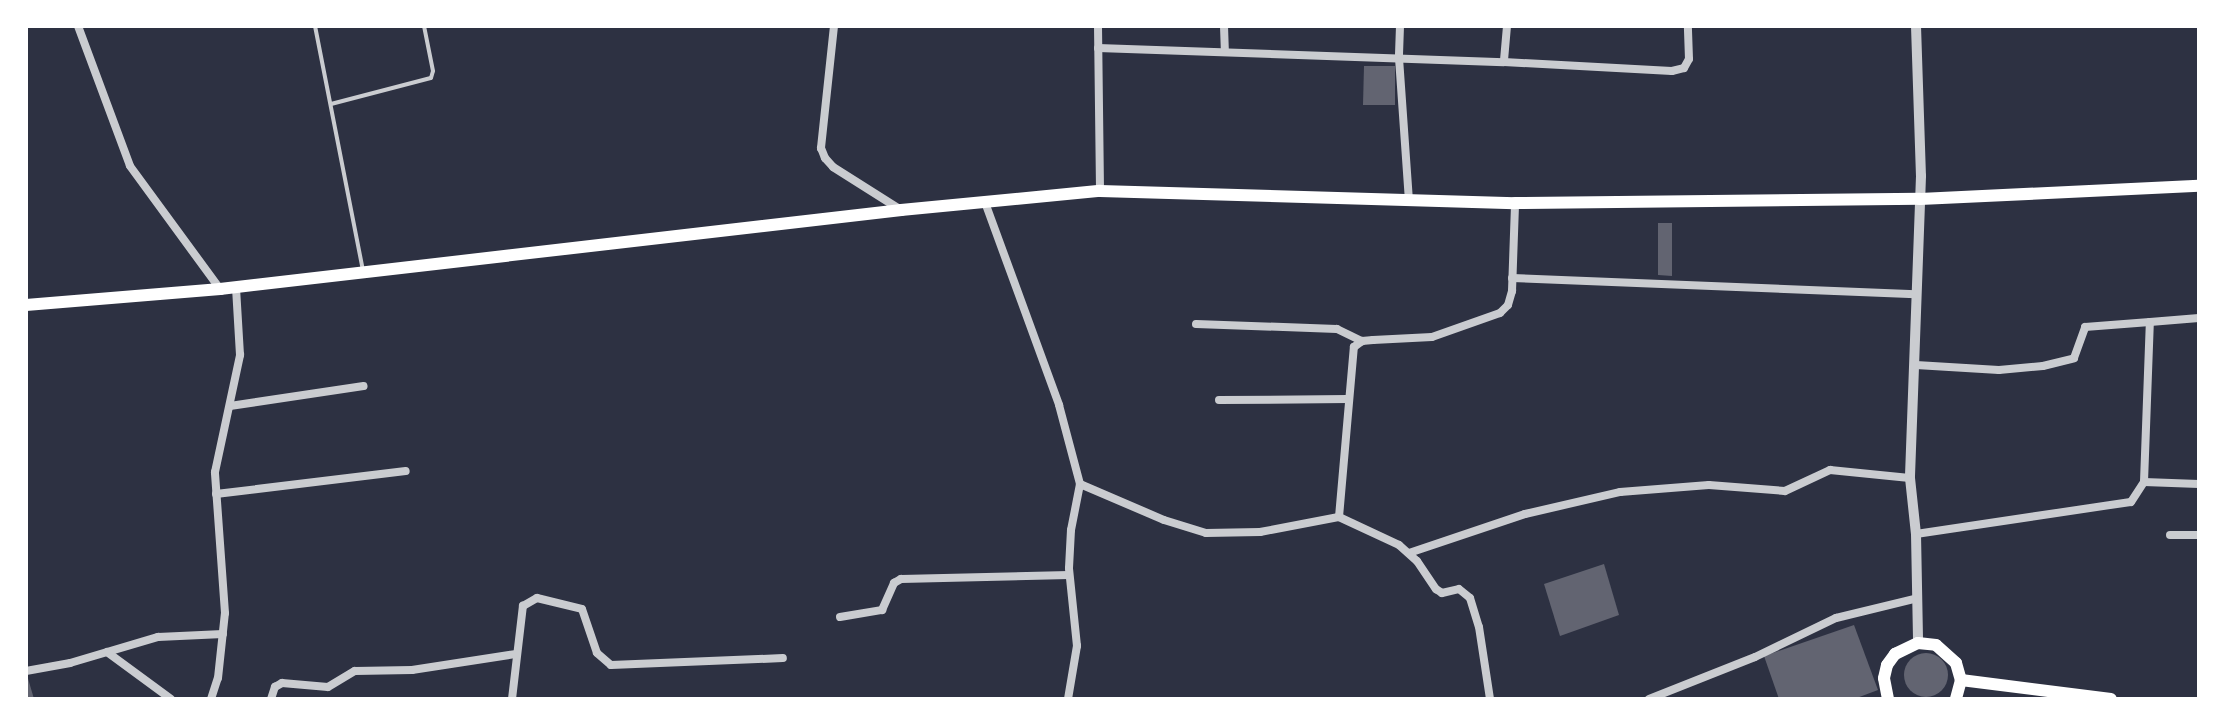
<!DOCTYPE html>
<style>
body{margin:0}
#map{position:relative;width:2225px;height:725px;overflow:hidden;background:#2d3142;font-family:"Noto Sans",sans-serif}
div>[style]{position:absolute}
[style*='--x']{left:calc(var(--x)*1px);top:calc(var(--y)*1px);width:calc(var(--w)*1px);rotate:calc(var(--a)*1deg)}
.building>*{inset:0;background:#626471}
.round{border-radius:50%}
.service>*{height:4px;margin:-2px;padding:0 2px;transform-origin:2px;border-radius:2px;background:#caccd0}
.minor>*{height:8px;margin:-4px;padding:0 4px;transform-origin:4px;border-radius:4px;background:#caccd0}
.tertiary>*{height:10px;margin:-5px;padding:0 5px;transform-origin:5px;border-radius:5px;background:#caccd0}
.primary>*{height:12px;margin:-6px;padding:0 6px;transform-origin:6px;border-radius:6px;background:#fff}
span{translate:-50% -50%;white-space:nowrap;text-align:center;line-height:1.15;-webkit-text-stroke:8px #fff;paint-order:stroke}
.frame{position:absolute;inset:0;border:28px solid #fff;pointer-events:none}
</style>
<div id="map">
<div class="building">
<div style="clip-path:polygon(1364px 66px,1395px 66px,1395px 105px,1363px 105px)"></div>
<div style="clip-path:polygon(1658px 223px,1672px 223px,1672px 276px,1658px 275px)"></div>
<div style="clip-path:polygon(1604px 564px,1619px 615px,1560px 636px,1544px 584px)"></div>
<div style="clip-path:polygon(1854px 625px,1878px 690px,1854px 699px,1779px 699px,1764px 656px)"></div>
<div class="round" style="left:1904px;top:653px;width:44px;height:44px"></div>
<div style="clip-path:polygon(27px 675px,34px 699px,26px 699px)"></div>
</div>
<div class="service">
<div style="--x:315;--y:26;--w:250;--a:78.9"></div>
<div style="--x:331;--y:104;--w:103;--a:-14.6"></div>
<div style="--x:431;--y:78;--w:7;--a:-74"></div>
<div style="--x:433;--y:71;--w:46;--a:-101.3"></div>
</div>
<div class="minor">
<div style="--x:78;--y:26;--w:149;--a:69.6"></div>
<div style="--x:130;--y:166;--w:152;--a:53.8"></div>
<div style="--x:834;--y:26;--w:123;--a:96.1"></div>
<div style="--x:821;--y:148;--w:11;--a:68"></div>
<div style="--x:825;--y:158;--w:12;--a:48"></div>
<div style="--x:833;--y:167;--w:80;--a:32.3"></div>
<div style="--x:1098;--y:26;--w:165;--a:89.3"></div>
<div style="--x:1224;--y:26;--w:25;--a:88"></div>
<div style="--x:1400;--y:26;--w:32;--a:92"></div>
<div style="--x:1399;--y:58;--w:143;--a:86"></div>
<div style="--x:1507;--y:26;--w:36;--a:95"></div>
<div style="--x:1504;--y:62;--w:168;--a:3.1"></div>
<div style="--x:1672;--y:71;--w:12;--a:-14"></div>
<div style="--x:1684;--y:68;--w:10;--a:-61"></div>
<div style="--x:1689;--y:59;--w:33;--a:-92"></div>
<div style="--x:1098;--y:48;--w:406;--a:2"></div>
<div style="--x:986;--y:205;--w:213;--a:69.9"></div>
<div style="--x:1059;--y:405;--w:82;--a:75.1"></div>
<div style="--x:1080;--y:484;--w:91;--a:23.2"></div>
<div style="--x:1164;--y:520;--w:44;--a:17.2"></div>
<div style="--x:1206;--y:533;--w:54;--a:-1.1"></div>
<div style="--x:1260;--y:532;--w:80;--a:-10.8"></div>
<div style="--x:1339;--y:517;--w:66;--a:25"></div>
<div style="--x:1399;--y:545;--w:24;--a:42"></div>
<div style="--x:1417;--y:561;--w:34;--a:56"></div>
<div style="--x:1436;--y:589;--w:7;--a:34"></div>
<div style="--x:1442;--y:593;--w:17;--a:-13"></div>
<div style="--x:1459;--y:589;--w:14;--a:39"></div>
<div style="--x:1470;--y:598;--w:30;--a:73"></div>
<div style="--x:1479;--y:627;--w:73;--a:81.3"></div>
<div style="--x:1512;--y:278;--w:404;--a:2.3"></div>
<div style="--x:1196;--y:324;--w:141;--a:2"></div>
<div style="--x:1337;--y:329;--w:28;--a:26"></div>
<div style="--x:1916;--y:365;--w:83;--a:3.4"></div>
<div style="--x:1999;--y:370;--w:44;--a:-5.2"></div>
<div style="--x:2043;--y:366;--w:32;--a:-14"></div>
<div style="--x:2074;--y:358;--w:33;--a:-70"></div>
<div style="--x:2085;--y:327;--w:65;--a:-4.4"></div>
<div style="--x:1219;--y:400;--w:129;--a:-0.4"></div>
<div style="--x:230;--y:406;--w:135;--a:-8.5"></div>
<div style="--x:2144;--y:482;--w:55;--a:2.1"></div>
<div style="--x:216;--y:494;--w:191;--a:-6.9"></div>
<div style="--x:1339;--y:517;--w:171;--a:-85"></div>
<div style="--x:1354;--y:347;--w:10;--a:-37"></div>
<div style="--x:1362;--y:341;--w:11;--a:-5"></div>
<div style="--x:1373;--y:340;--w:59;--a:-2.9"></div>
<div style="--x:1432;--y:337;--w:72;--a:-19.4"></div>
<div style="--x:1500;--y:313;--w:11;--a:-45"></div>
<div style="--x:1508;--y:305;--w:15;--a:-74"></div>
<div style="--x:1512;--y:291;--w:88;--a:-88"></div>
<div style="--x:1916;--y:534;--w:217;--a:-8.5"></div>
<div style="--x:2131;--y:502;--w:24;--a:-57"></div>
<div style="--x:2144;--y:482;--w:160;--a:-87.9"></div>
<div style="--x:2150;--y:322;--w:49;--a:-4.7"></div>
<div style="--x:2170;--y:535;--w:29;--a:0"></div>
<div style="--x:1409;--y:553;--w:122;--a:-18.6"></div>
<div style="--x:1525;--y:514;--w:98;--a:-13"></div>
<div style="--x:1620;--y:492;--w:89;--a:-4.5"></div>
<div style="--x:1709;--y:485;--w:76;--a:4.5"></div>
<div style="--x:1785;--y:491;--w:50;--a:-25"></div>
<div style="--x:1830;--y:470;--w:80;--a:5.7"></div>
<div style="--x:840;--y:617;--w:43;--a:-9.5"></div>
<div style="--x:882;--y:610;--w:30;--a:-66"></div>
<div style="--x:894;--y:583;--w:8;--a:-30"></div>
<div style="--x:901;--y:579;--w:168;--a:-1.4"></div>
<div style="--x:107;--y:652;--w:79;--a:36.3"></div>
<div style="--x:26;--y:671;--w:45;--a:-10.3"></div>
<div style="--x:70;--y:663;--w:92;--a:-16.5"></div>
<div style="--x:158;--y:637;--w:65;--a:-2.6"></div>
<div style="--x:211;--y:699;--w:22;--a:-72"></div>
<div style="--x:218;--y:678;--w:65;--a:-83.9"></div>
<div style="--x:225;--y:613;--w:141;--a:-94.1"></div>
<div style="--x:215;--y:472;--w:120;--a:-77.9"></div>
<div style="--x:240;--y:355;--w:68;--a:-93.4"></div>
<div style="--x:271;--y:699;--w:13;--a:-72"></div>
<div style="--x:275;--y:687;--w:8;--a:-30"></div>
<div style="--x:282;--y:683;--w:46;--a:5"></div>
<div style="--x:328;--y:687;--w:31;--a:-31"></div>
<div style="--x:355;--y:671;--w:57;--a:-1"></div>
<div style="--x:412;--y:670;--w:104;--a:-8.8"></div>
<div style="--x:512;--y:699;--w:94;--a:-83.3"></div>
<div style="--x:523;--y:606;--w:16;--a:-30"></div>
<div style="--x:537;--y:598;--w:46;--a:13.7"></div>
<div style="--x:582;--y:609;--w:46;--a:71.2"></div>
<div style="--x:597;--y:653;--w:18;--a:41"></div>
<div style="--x:611;--y:665;--w:172;--a:-2.3"></div>
<div style="--x:1068;--y:699;--w:54;--a:-80.4"></div>
<div style="--x:1077;--y:646;--w:78;--a:-95.9"></div>
<div style="--x:1069;--y:568;--w:38;--a:-87"></div>
<div style="--x:1071;--y:530;--w:47;--a:-78.9"></div>
<div style="--x:1649;--y:699;--w:114;--a:-21.6"></div>
<div style="--x:1755;--y:657;--w:90;--a:-25.7"></div>
<div style="--x:1836;--y:618;--w:84;--a:-13.7"></div>
</div>
<div class="tertiary">
<div style="--x:1916;--y:26;--w:150;--a:88.1"></div>
<div style="--x:1921;--y:176;--w:302;--a:92.1"></div>
<div style="--x:1910;--y:478;--w:56;--a:83.9"></div>
<div style="--x:1916;--y:534;--w:109;--a:88.9"></div>
</div>
<div class="primary">
<div style="--x:26;--y:305;--w:195;--a:-4.7"></div>
<div style="--x:220;--y:289;--w:686;--a:-6.62"></div>
<div style="--x:901;--y:210;--w:200;--a:-5.5"></div>
<div style="--x:1100;--y:191;--w:415;--a:1.7"></div>
<div style="--x:1515;--y:203;--w:405;--a:-0.6"></div>
<div style="--x:1920;--y:199;--w:279;--a:-2.7"></div>
<div style="--x:1961;--y:680;--w:151;--a:7.2"></div>
<div style="--x:1888;--y:699;--w:21;--a:-101"></div>
<div style="--x:1884;--y:678;--w:13;--a:-77"></div>
<div style="--x:1887;--y:665;--w:14;--a:-54"></div>
<div style="--x:1895;--y:654;--w:25;--a:-26"></div>
<div style="--x:1918;--y:643;--w:18;--a:6"></div>
<div style="--x:1936;--y:645;--w:27;--a:42"></div>
<div style="--x:1956;--y:663;--w:18;--a:74"></div>
<div style="--x:1961;--y:680;--w:20;--a:105"></div>
</div>
<div class="frame"></div>
</div>
